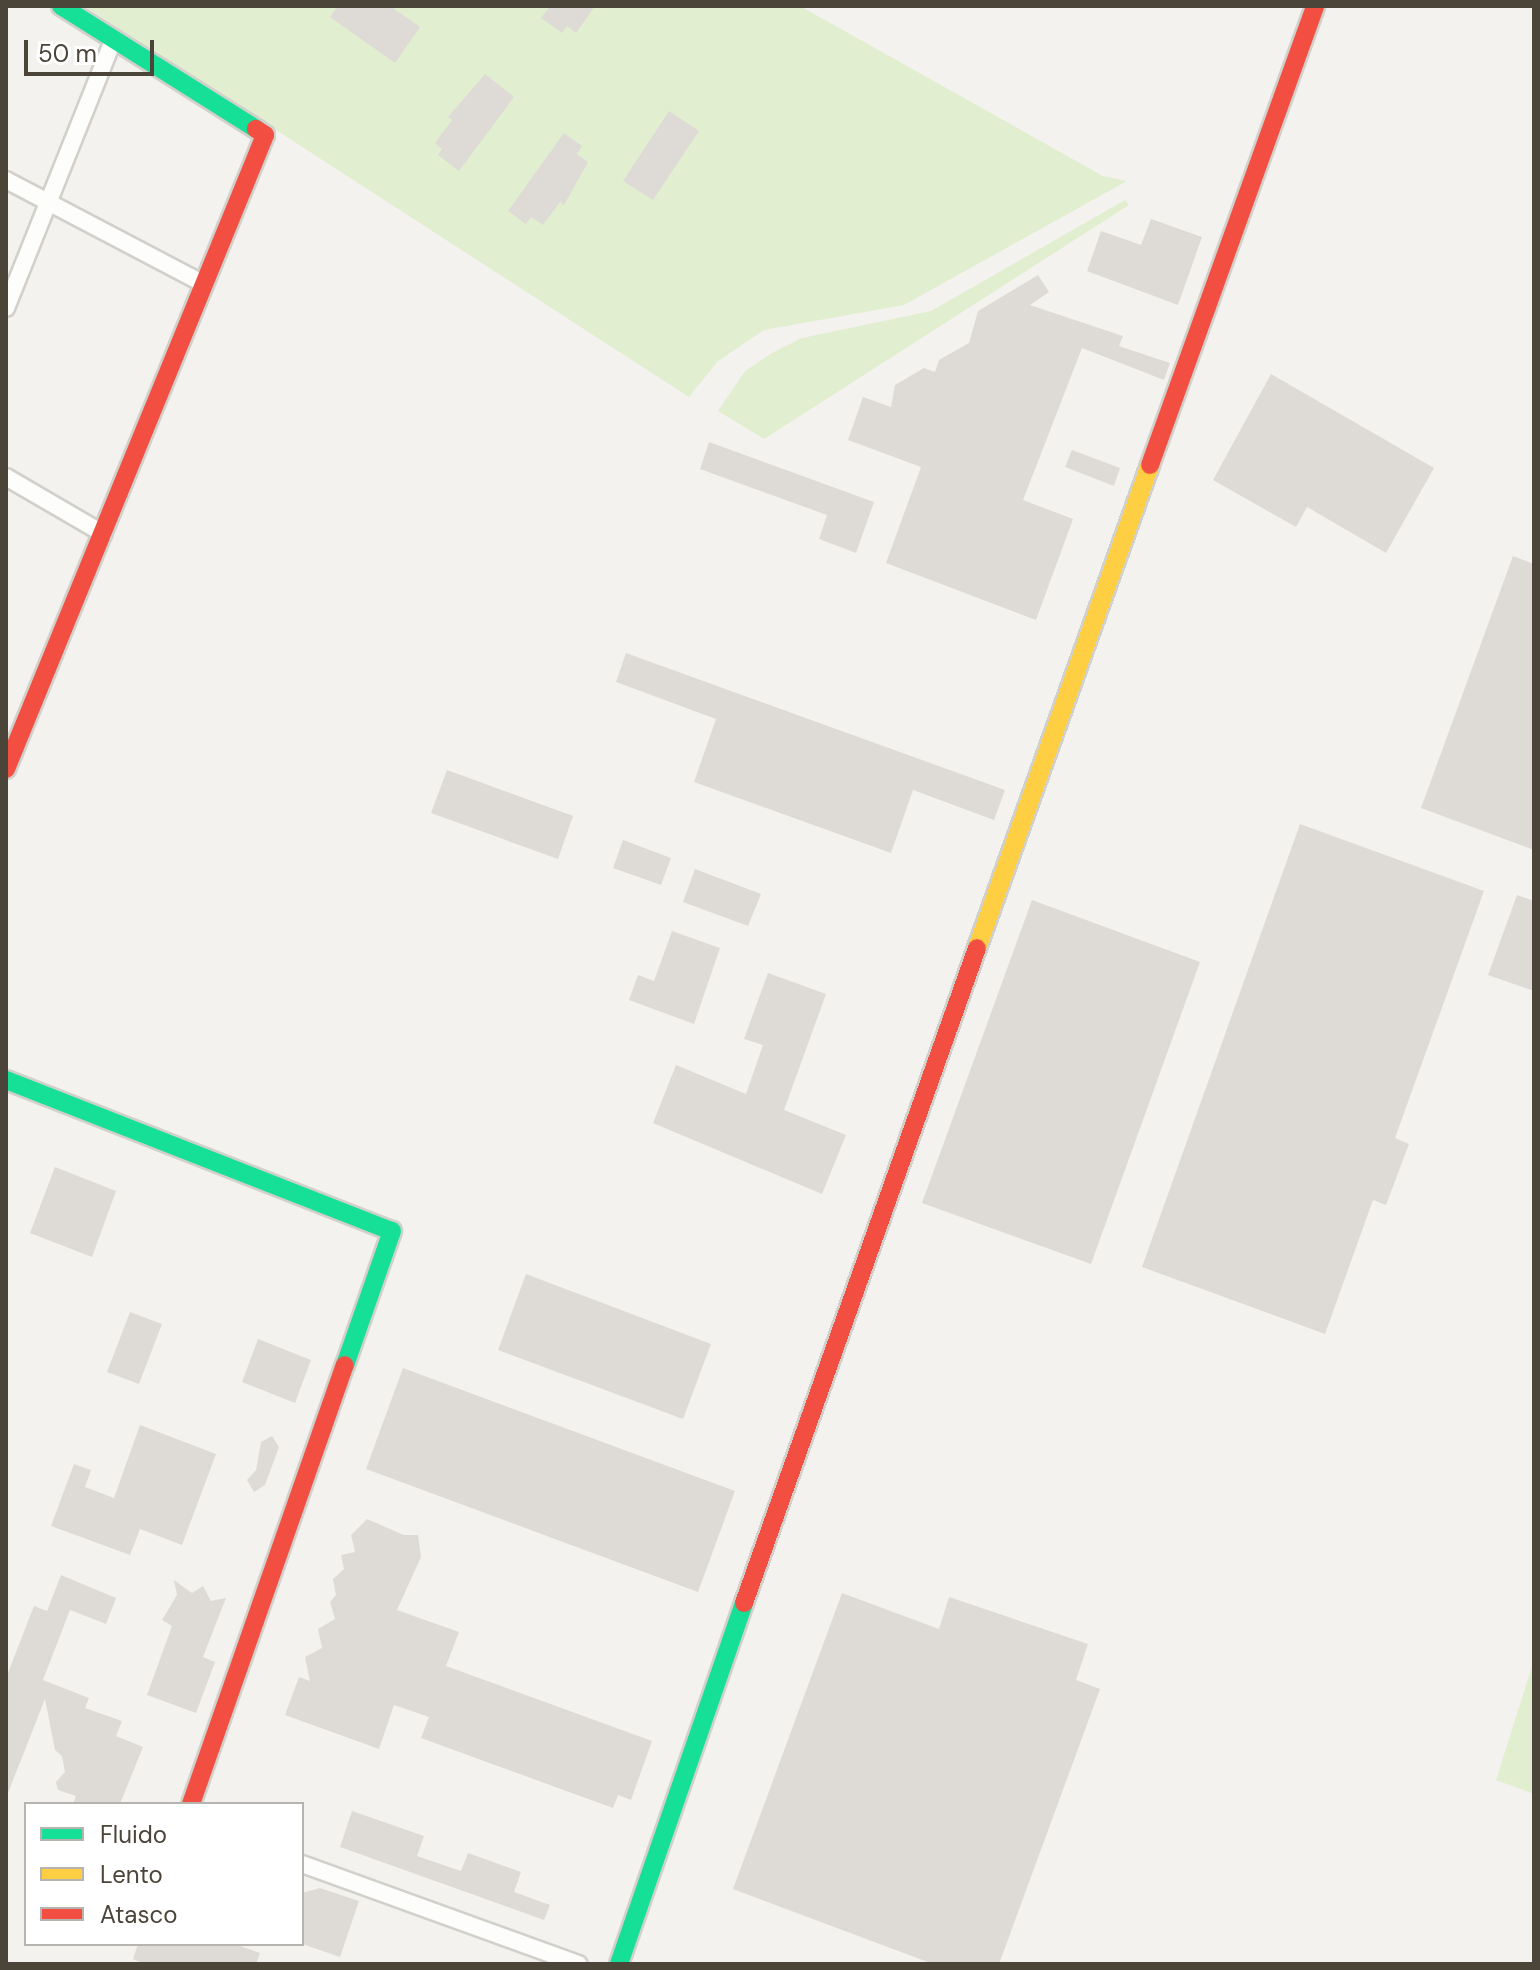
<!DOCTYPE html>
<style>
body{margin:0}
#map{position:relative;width:1540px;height:1970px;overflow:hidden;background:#f4f2ee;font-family:"DM Sans",sans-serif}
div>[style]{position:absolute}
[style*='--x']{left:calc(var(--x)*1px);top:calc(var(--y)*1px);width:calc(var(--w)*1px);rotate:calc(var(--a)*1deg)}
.green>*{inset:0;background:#e1eecf}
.building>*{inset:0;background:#dedbd6}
.roads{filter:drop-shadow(2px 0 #d2d0cb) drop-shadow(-2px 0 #d2d0cb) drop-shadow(0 2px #d2d0cb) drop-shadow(0 -2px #d2d0cb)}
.street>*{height:16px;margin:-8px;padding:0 8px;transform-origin:8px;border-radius:8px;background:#fdfdfc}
.fast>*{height:18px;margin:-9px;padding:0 9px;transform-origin:9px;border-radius:9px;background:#16e098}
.slow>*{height:18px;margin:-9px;padding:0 9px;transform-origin:9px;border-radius:9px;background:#ffcf43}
.jam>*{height:18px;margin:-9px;padding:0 9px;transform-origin:9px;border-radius:9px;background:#f24e42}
span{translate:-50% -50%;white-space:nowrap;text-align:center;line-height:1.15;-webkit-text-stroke:6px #fff;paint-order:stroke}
.frame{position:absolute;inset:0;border:8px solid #4b4439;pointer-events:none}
.legend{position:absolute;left:24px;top:1802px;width:280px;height:144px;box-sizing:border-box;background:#fff;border:2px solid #b7b4b0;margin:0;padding:10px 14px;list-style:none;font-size:24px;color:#4b4439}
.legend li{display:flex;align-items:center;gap:16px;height:40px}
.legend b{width:40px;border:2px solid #b7b4b0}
.scale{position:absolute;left:24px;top:40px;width:130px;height:36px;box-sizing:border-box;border:4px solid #4b4439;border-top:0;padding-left:10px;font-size:24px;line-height:28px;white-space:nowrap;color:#4b4439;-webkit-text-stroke:6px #fff;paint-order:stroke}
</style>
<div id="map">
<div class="green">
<div style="clip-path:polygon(84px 6px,800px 6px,1103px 176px,1127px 181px,904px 305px,764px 330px,718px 361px,689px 397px)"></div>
<div style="clip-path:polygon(1125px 200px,1129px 205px,764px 439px,718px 411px,745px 371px,772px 353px,802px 338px,931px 311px)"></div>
<div style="clip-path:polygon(1534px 1660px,1534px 1794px,1496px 1780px)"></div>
</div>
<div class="building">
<div style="clip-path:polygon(338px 6px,390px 6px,420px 27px,395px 63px,330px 17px)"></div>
<div style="clip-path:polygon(550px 6px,595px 6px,576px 33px,567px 26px,562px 33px,541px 18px)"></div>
<div style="clip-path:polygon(485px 74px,514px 97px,459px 171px,438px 155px,442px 149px,435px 143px,452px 120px,448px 117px)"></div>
<div style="clip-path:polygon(669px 111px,699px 131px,653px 200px,623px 181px)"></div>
<div style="clip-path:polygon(564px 133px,582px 146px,577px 154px,588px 162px,564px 205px,560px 202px,543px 225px,531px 217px,526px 224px,508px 211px)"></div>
<div style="clip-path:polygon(1151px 219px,1202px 237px,1178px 305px,1087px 271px,1101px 231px,1141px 245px)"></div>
<div style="clip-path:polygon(1038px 275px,1049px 292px,1030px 305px,1123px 336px,1119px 346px,1170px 363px,1164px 380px,1082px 348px,1023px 500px,1073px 519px,1036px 620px,886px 563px,921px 467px,848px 440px,863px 397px,891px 407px,895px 385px,924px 368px,935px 372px,939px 360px,969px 343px,978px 311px)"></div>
<div style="clip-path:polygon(1271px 374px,1434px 468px,1386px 553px,1307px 507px,1296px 527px,1213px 480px)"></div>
<div style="clip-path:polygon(709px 442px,874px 502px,856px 553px,819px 539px,827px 515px,700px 469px)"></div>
<div style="clip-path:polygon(1072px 450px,1120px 468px,1114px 486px,1065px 467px)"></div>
<div style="clip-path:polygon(1513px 556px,1534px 564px,1534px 850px,1421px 808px)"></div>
<div style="clip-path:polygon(626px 653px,1005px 790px,994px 820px,913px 790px,891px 853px,694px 782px,716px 719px,616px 682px)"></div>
<div style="clip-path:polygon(447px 770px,573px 816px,558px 859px,431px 813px)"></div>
<div style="clip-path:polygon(1300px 824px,1484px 891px,1395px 1138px,1409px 1144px,1386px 1205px,1373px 1200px,1325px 1334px,1142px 1267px)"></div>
<div style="clip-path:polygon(623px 840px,671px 858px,661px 885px,613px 868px)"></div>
<div style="clip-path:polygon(695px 869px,761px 894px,748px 926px,683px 902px)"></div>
<div style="clip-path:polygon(1517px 895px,1534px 901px,1534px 991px,1488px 975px)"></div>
<div style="clip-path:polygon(1032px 900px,1200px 962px,1091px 1264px,922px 1203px)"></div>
<div style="clip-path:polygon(672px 931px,720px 948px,694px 1024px,629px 1000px,638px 975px,654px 981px)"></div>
<div style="clip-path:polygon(768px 973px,826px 994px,784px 1110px,846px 1135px,822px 1194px,653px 1123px,676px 1065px,746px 1094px,763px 1045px,744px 1039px)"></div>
<div style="clip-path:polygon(55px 1167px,116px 1191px,92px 1257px,30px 1233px)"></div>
<div style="clip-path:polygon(526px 1274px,711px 1344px,683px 1419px,498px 1350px)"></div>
<div style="clip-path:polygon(130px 1312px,162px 1324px,139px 1384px,107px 1372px)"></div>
<div style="clip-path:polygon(258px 1339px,311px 1360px,295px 1403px,242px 1382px)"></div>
<div style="clip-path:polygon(403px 1368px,735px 1491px,698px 1592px,366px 1469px)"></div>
<div style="clip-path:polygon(140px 1425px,216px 1454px,182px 1545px,140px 1529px,130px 1555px,51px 1526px,74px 1464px,91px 1470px,85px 1487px,114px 1498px)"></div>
<div style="clip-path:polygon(272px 1436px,279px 1447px,265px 1485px,254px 1492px,247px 1480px,256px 1470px,261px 1442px)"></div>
<div style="clip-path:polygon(367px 1519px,404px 1535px,418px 1535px,421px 1557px,397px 1610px,459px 1632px,446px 1666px,652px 1741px,631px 1800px,618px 1795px,613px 1808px,421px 1738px,429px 1717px,394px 1705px,379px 1749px,285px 1715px,299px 1677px,310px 1681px,305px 1657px,322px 1648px,318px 1629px,335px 1619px,330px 1602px,336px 1595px,333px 1579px,344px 1569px,341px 1555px,355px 1552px,351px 1535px)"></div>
<div style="clip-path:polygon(61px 1575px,116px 1598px,106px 1624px,70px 1610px,43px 1680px,89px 1698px,85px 1708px,122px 1721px,116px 1736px,143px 1747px,120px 1804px,73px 1804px,76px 1796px,58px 1790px,56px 1782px,65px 1772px,62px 1756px,55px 1750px,45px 1699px,6px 1798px,6px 1678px,34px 1606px,47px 1611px)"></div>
<div style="clip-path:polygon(174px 1580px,192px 1593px,203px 1586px,211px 1601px,226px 1598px,203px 1657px,215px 1662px,196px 1713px,147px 1695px,172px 1626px,162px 1620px,177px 1595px)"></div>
<div style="clip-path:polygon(842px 1593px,939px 1629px,949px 1597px,1088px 1644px,1076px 1680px,1100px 1689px,999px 1964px,933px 1964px,733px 1889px)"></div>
<div style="clip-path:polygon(352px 1811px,424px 1836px,417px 1856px,461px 1871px,468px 1853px,521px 1872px,514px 1892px,550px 1905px,544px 1920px,340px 1847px)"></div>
<div style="clip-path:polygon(320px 1888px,359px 1901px,340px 1957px,302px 1944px,302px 1893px)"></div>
<div style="clip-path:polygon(138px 1944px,234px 1944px,260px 1953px,256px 1964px,145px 1964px,133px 1959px)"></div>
</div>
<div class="roads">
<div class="street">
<div style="--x:6;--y:180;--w:221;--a:27.7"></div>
<div style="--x:6;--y:308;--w:289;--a:-68.2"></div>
<div style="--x:6;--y:477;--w:113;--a:30.2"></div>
<div style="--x:302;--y:1864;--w:294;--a:19.9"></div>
</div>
<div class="fast">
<div style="--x:61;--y:6;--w:231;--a:32.2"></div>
<div style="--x:6;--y:1080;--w:414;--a:21.4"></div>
<div style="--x:392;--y:1231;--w:142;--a:109.3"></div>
<div style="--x:619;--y:1964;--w:382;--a:-70.9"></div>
</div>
<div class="slow">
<div style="--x:977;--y:948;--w:513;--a:-70.29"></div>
</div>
<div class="jam">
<div style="--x:1150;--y:465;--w:488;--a:-70.2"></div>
<div style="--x:6;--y:769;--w:685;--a:-67.78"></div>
<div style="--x:265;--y:135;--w:11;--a:-146"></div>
<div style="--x:744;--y:1603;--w:695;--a:-70.42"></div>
<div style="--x:191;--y:1804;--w:465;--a:-70.7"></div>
</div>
</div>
<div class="frame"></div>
<ul class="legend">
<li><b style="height:10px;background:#16e098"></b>Fluido</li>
<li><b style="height:10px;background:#ffcf43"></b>Lento</li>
<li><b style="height:10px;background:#f24e42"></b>Atasco</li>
</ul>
<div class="scale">50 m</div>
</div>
